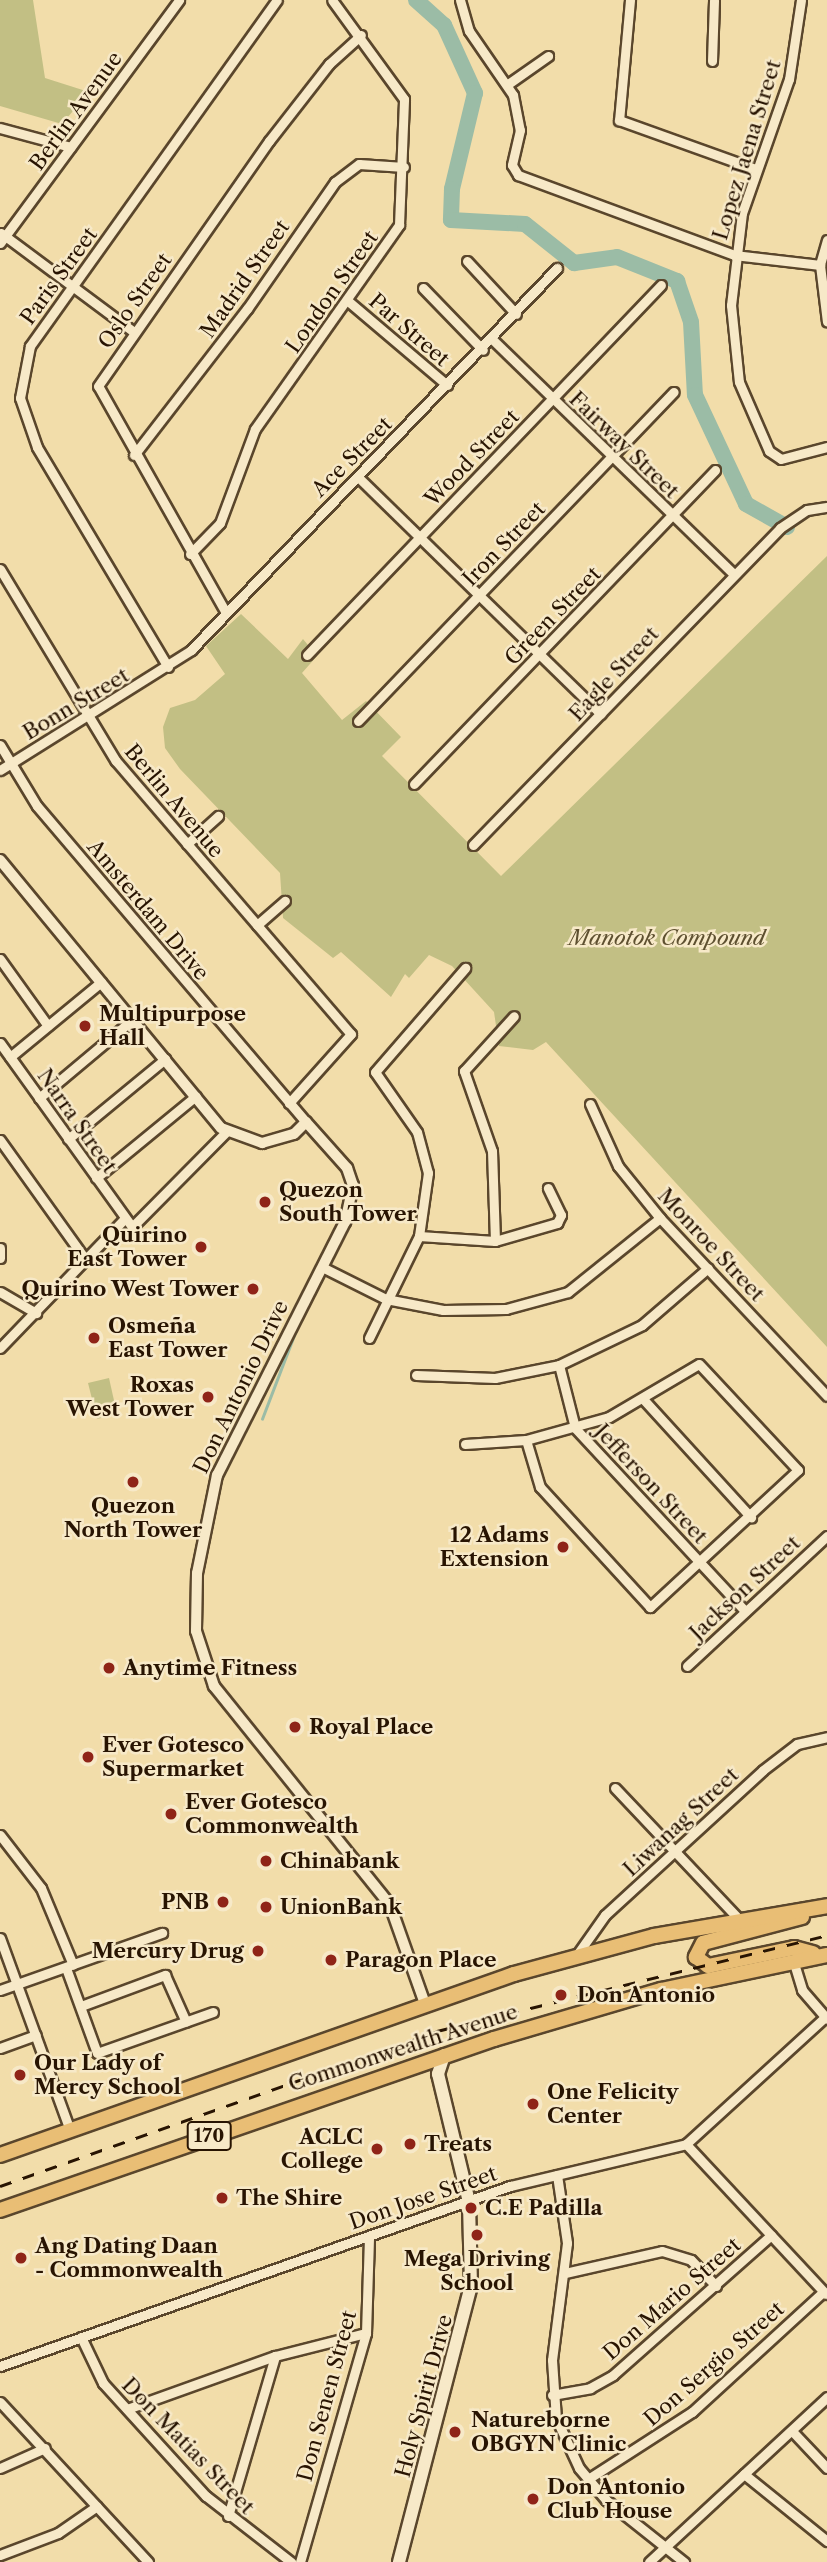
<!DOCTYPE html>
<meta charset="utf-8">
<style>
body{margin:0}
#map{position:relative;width:827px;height:2562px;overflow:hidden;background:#f2ddaa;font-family:"Libre Caslon Text",serif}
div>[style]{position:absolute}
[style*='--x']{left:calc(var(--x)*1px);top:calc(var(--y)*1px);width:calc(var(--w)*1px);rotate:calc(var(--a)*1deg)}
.green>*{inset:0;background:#c2bf84}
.stream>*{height:2.5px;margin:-1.25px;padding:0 1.25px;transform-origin:1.25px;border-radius:1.25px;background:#9bbca6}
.river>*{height:16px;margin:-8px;padding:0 8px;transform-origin:8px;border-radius:8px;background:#9bbca6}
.roads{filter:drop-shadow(2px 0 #5a462c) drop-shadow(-2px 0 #5a462c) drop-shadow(0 2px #5a462c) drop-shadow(0 -2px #5a462c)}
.minor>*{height:9px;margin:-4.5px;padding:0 4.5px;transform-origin:4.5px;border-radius:4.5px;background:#f7e9c8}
.tertiary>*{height:10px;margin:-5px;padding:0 5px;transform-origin:5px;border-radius:5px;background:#f7e9c8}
.secondary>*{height:12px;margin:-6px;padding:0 6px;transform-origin:6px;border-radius:6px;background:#f7e9c8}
.primary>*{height:14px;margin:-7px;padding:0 7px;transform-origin:7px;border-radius:7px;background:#e9be75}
.rail>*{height:2.5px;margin-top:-1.25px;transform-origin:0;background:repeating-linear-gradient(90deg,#281402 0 12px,transparent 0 24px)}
.dots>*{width:19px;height:19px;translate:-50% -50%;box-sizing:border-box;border:4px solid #f7e9c8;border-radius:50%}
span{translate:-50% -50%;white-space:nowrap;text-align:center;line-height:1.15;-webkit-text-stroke:5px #f7e9c8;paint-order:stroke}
.shield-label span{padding:2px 5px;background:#f7e9c8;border:2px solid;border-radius:5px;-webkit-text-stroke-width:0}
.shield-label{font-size:19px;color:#281402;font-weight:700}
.street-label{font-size:21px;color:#281402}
.park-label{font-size:21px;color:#5e5030;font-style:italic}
.poi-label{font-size:21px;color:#281402;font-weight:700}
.left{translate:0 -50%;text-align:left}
.right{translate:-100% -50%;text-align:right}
</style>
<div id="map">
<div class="green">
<div style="clip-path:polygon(0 0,33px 0,45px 78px,89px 92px,62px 124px,0 106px)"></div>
<div style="clip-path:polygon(827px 556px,827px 1347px,546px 1042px,533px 1050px,499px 1046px,494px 1012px,452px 966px,429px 955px,409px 978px,405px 974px,391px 997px,341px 952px,333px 958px,283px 918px,280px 873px,180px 769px,165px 748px,163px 727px,170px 708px,195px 700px,225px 674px,206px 646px,241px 614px,288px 659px,303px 639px,317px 656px,302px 673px,342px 720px,366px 701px,401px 737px,382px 756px,501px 876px)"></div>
<div style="clip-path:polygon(109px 1378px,117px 1414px,97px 1419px,88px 1383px)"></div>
</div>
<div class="stream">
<div style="--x:262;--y:1419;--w:95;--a:-69.1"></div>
</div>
<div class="river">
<div style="--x:416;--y:0;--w:38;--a:42"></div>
<div style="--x:444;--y:25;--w:75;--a:65.5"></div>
<div style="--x:475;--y:93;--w:99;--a:103.5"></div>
<div style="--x:452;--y:189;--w:31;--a:92"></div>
<div style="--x:451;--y:220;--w:74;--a:3.1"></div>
<div style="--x:525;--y:224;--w:63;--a:38.5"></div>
<div style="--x:574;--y:263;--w:43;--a:-7.9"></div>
<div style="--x:617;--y:257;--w:65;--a:21.8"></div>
<div style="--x:677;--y:281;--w:43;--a:71.1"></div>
<div style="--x:691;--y:322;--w:73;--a:86.9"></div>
<div style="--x:695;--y:395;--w:120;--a:64.9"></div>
<div style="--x:746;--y:504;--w:47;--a:29.3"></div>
</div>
<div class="roads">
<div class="minor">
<div style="--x:460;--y:0;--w:32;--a:74"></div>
<div style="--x:469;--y:31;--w:78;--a:55.5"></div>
<div style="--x:513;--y:95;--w:36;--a:79"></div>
<div style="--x:520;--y:130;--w:36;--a:103"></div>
<div style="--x:512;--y:165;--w:12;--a:59"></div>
<div style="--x:518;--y:175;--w:230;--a:20.3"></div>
<div style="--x:734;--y:255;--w:87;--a:6.6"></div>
<div style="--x:630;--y:0;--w:121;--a:95.2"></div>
<div style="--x:619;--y:120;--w:145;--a:19.7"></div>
<div style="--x:801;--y:0;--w:80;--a:98.6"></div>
<div style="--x:789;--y:79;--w:142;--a:109.3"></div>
<div style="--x:742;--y:213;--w:93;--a:96.8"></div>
<div style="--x:731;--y:305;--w:77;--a:84.1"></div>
<div style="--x:739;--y:382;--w:75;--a:66.5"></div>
<div style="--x:769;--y:451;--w:14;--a:34"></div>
<div style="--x:781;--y:459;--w:48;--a:-14.6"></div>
<div style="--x:712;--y:61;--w:61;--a:-88.1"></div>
<div style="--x:508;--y:84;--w:49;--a:-35"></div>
<div style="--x:0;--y:128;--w:73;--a:15"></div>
<div style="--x:1;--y:233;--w:166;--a:36.7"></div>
<div style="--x:827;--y:240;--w:26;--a:106"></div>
<div style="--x:820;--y:265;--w:57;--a:83"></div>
<div style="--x:0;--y:243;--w:302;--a:-53.6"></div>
<div style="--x:467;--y:261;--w:72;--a:47.2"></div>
<div style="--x:423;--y:288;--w:86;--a:45.9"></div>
<div style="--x:348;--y:301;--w:130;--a:40.3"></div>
<div style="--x:493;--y:340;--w:334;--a:44.2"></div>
<div style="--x:134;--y:455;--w:185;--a:-52.3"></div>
<div style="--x:247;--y:309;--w:155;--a:-55.3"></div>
<div style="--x:335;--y:182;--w:30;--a:-37"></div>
<div style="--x:359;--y:164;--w:45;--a:3.8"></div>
<div style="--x:358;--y:477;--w:339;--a:44.3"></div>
<div style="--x:190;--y:554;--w:43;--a:-45.9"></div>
<div style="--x:220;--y:523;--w:100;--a:-69.6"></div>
<div style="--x:255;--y:429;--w:250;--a:-54.8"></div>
<div style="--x:399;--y:225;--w:126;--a:-87.7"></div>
<div style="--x:404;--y:99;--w:122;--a:-126"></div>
<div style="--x:0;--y:569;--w:224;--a:58.9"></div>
<div style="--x:116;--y:761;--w:360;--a:49.3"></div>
<div style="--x:351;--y:1034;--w:93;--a:131.9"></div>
<div style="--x:225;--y:611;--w:258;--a:-119.4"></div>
<div style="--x:98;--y:386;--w:299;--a:-55.1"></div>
<div style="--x:269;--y:141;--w:98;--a:-52.1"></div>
<div style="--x:329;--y:64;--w:43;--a:-42.2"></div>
<div style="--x:307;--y:655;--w:512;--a:-46.27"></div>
<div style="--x:168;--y:667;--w:256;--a:-120.8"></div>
<div style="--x:37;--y:447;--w:52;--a:-109.1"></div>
<div style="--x:20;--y:398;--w:53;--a:-79.1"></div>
<div style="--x:30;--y:346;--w:425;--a:-54.5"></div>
<div style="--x:358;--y:721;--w:456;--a:-46.2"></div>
<div style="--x:0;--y:745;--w:71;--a:58.8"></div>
<div style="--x:37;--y:806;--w:415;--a:49.6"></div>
<div style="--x:0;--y:770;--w:226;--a:-32.1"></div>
<div style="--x:191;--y:650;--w:529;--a:-46.23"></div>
<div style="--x:414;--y:784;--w:435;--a:-46.2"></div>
<div style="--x:187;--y:844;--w:42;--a:-42.1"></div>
<div style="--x:473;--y:845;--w:441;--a:-45.9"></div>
<div style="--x:780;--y:528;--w:32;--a:-34"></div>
<div style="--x:807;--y:510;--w:20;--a:-9"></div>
<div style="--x:257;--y:925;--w:37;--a:-41"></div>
<div style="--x:0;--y:959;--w:82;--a:54.4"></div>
<div style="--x:0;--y:1043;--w:226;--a:54.3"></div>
<div style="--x:132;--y:1227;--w:134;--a:-45.3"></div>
<div style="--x:10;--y:1057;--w:118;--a:-39.5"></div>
<div style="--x:39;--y:1098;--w:121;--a:-40"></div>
<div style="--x:590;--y:1104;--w:68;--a:65.7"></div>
<div style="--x:618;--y:1166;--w:67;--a:51.1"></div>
<div style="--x:660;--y:1218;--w:244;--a:46.8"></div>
<div style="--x:68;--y:1139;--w:126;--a:-39.5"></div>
<div style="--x:0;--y:1140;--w:148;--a:54.4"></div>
<div style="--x:96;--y:1178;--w:129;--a:-39.4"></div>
<div style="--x:419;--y:1236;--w:76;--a:3.8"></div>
<div style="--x:495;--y:1241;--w:65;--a:-16.2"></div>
<div style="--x:557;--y:1223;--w:9;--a:-63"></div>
<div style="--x:561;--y:1215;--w:30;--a:-116"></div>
<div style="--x:495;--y:1241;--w:90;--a:-91.9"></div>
<div style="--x:492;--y:1151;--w:85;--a:-109.3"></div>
<div style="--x:464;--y:1071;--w:74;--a:-47.7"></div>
<div style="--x:0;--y:1248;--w:10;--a:90"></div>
<div style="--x:322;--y:1267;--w:72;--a:26.6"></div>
<div style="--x:386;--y:1299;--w:58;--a:10.9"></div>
<div style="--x:443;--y:1310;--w:63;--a:-0.9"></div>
<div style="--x:506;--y:1309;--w:64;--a:-15.3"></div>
<div style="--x:568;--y:1292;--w:118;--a:-38.8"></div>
<div style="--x:0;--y:1292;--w:42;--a:30.3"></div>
<div style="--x:369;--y:1338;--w:114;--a:-63.9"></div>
<div style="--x:419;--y:1236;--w:64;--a:-81.9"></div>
<div style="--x:428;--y:1173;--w:42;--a:-105"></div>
<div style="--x:417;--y:1132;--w:73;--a:-125"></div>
<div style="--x:375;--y:1072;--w:138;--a:-49.1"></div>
<div style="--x:0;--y:1348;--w:179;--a:-46.1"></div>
<div style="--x:559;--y:1365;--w:65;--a:75.7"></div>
<div style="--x:575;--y:1428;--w:250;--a:47.1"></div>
<div style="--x:416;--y:1375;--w:79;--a:2.2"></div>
<div style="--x:495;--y:1378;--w:65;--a:-11.5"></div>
<div style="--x:559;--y:1365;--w:92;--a:-25.7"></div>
<div style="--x:642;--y:1325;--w:87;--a:-40.8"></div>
<div style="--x:644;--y:1400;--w:159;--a:47.6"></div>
<div style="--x:465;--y:1444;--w:61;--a:-3.8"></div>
<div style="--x:526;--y:1440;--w:86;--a:-15.5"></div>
<div style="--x:609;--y:1417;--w:104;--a:-30.5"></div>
<div style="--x:699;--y:1364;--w:145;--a:47"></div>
<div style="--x:798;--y:1470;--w:202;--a:137.2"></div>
<div style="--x:650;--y:1607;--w:163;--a:-132.5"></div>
<div style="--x:540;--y:1487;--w:49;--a:-106.6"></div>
<div style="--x:687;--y:1666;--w:191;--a:-42.9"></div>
<div style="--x:615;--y:1788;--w:179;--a:46.6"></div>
<div style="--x:0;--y:1835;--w:67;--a:52.3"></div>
<div style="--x:41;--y:1888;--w:83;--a:67.4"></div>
<div style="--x:0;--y:1938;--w:204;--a:70"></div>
<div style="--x:576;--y:1956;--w:50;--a:-54.7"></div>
<div style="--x:605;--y:1915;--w:214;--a:-42.5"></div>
<div style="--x:763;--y:1770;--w:43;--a:-37.4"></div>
<div style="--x:797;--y:1744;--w:31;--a:-13"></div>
<div style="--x:793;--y:1960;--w:31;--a:73"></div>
<div style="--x:802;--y:1990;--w:38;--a:49"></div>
<div style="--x:66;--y:1968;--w:90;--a:70"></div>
<div style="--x:97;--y:2053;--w:123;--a:-19.5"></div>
<div style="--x:0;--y:1990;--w:172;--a:-19.4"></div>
<div style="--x:81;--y:2006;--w:90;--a:-20.3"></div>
<div style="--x:165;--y:1975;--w:51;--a:65.9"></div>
<div style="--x:0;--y:2048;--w:38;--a:-20"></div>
<div style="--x:686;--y:2144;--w:205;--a:47"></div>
<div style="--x:557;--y:2175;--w:69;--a:81.6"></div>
<div style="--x:567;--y:2243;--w:118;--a:97.3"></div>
<div style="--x:552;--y:2360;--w:58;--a:86.1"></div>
<div style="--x:556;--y:2418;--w:55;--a:65.3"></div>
<div style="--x:579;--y:2468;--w:42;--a:49.8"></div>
<div style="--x:606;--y:2500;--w:100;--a:38.5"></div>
<div style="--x:565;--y:2273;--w:99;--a:-12.8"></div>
<div style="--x:662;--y:2251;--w:30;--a:17"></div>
<div style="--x:691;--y:2260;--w:36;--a:46"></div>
<div style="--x:81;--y:2337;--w:51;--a:64.4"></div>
<div style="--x:103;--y:2383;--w:153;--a:47.7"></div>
<div style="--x:206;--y:2496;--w:108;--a:37.8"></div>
<div style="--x:0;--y:2366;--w:541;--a:-19.44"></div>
<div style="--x:510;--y:2186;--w:181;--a:-13.4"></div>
<div style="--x:686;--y:2144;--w:188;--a:-42.4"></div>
<div style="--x:552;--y:2395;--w:39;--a:-10"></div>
<div style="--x:590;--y:2388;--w:26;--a:-29"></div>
<div style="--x:613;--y:2375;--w:211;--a:-41.5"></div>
<div style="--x:0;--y:2402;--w:218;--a:47.2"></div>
<div style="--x:127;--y:2409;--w:157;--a:-19.7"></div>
<div style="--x:275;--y:2356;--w:94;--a:-14.2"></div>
<div style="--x:792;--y:2431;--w:51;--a:46.6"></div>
<div style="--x:0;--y:2468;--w:49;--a:-24"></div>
<div style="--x:744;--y:2474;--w:107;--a:38.9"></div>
<div style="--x:588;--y:2479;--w:124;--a:-32.8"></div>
<div style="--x:692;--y:2412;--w:178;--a:-42.5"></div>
<div style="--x:228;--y:2516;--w:167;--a:-73.6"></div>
<div style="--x:0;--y:2555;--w:62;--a:-20.8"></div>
<div style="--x:58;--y:2533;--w:47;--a:-34.7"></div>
<div style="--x:300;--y:2562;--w:238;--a:-73.9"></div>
<div style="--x:366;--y:2333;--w:97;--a:-88.2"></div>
<div style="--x:649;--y:2562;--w:243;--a:-42.8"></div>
</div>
<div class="tertiary">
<div style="--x:0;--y:860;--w:347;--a:50.5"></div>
<div style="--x:221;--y:1128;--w:44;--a:20.1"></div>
<div style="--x:262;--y:1143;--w:33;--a:-16"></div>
<div style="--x:294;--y:1134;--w:17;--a:-45"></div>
<div style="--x:306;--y:1122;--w:62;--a:48.3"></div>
<div style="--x:347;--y:1168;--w:18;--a:71"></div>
<div style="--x:353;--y:1185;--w:38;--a:102"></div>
<div style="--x:345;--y:1222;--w:284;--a:116.8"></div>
<div style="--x:217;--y:1475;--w:100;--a:101.5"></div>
<div style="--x:197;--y:1573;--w:58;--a:91"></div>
<div style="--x:196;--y:1631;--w:58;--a:71.9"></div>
<div style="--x:214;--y:1686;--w:281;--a:51.2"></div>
<div style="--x:390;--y:1905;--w:102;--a:70.5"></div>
</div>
<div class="secondary">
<div style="--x:399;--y:2562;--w:286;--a:-75.4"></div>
<div style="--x:471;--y:2285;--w:83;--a:-91.4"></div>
<div style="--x:469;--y:2202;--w:132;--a:-103.6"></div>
<div style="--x:438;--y:2074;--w:20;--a:-72"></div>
</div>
<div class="primary">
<div style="--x:802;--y:1917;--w:102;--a:165.3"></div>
<div style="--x:703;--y:1943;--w:16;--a:117"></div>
<div style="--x:696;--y:1957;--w:15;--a:37"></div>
<div style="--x:708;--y:1966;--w:88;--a:-11.8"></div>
<div style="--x:794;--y:1948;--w:20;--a:15"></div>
<div style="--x:0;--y:2155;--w:545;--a:-19.4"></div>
<div style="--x:514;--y:1974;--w:145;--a:-15.2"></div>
<div style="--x:654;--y:1936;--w:176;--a:-9.8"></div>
<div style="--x:0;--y:2210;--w:523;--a:-19.09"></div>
<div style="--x:494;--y:2039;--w:174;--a:-16.4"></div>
<div style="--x:661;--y:1990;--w:170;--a:-11.9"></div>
</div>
</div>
<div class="rail">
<div style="--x:0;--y:2186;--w:464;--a:-19.5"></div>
<div style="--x:437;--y:2031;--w:402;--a:-13.8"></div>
</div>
<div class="dots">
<div style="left:85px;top:1026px;background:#8f2418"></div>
<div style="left:265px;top:1202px;background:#8f2418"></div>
<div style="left:201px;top:1247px;background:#8f2418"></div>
<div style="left:253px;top:1289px;background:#8f2418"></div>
<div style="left:94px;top:1338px;background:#8f2418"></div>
<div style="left:208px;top:1397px;background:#8f2418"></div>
<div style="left:133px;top:1482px;background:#8f2418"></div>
<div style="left:563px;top:1547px;background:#8f2418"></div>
<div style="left:109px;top:1668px;background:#8f2418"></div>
<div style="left:295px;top:1727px;background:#8f2418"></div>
<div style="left:88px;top:1757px;background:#8f2418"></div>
<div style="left:171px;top:1814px;background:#8f2418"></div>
<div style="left:266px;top:1861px;background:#8f2418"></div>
<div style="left:223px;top:1902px;background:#8f2418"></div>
<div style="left:266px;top:1907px;background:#8f2418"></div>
<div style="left:258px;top:1951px;background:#8f2418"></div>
<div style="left:331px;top:1960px;background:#8f2418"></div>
<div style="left:561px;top:1995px;background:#8f2418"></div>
<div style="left:20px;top:2075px;background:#8f2418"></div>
<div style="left:533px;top:2104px;background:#8f2418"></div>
<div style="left:410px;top:2144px;background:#8f2418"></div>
<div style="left:377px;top:2149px;background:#8f2418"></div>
<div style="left:222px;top:2198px;background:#8f2418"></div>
<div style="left:471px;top:2208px;background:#8f2418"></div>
<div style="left:477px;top:2235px;background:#8f2418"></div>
<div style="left:21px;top:2258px;background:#8f2418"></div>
<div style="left:455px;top:2432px;background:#8f2418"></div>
<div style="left:533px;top:2499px;background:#8f2418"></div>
</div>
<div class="shield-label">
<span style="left:209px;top:2136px">170</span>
</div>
<div class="street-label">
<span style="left:76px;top:111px;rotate:-54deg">Berlin Avenue</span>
<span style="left:747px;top:150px;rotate:-73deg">Lopez Jaena Street</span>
<span style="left:59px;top:276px;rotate:-54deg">Paris Street</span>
<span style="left:245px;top:279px;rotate:-55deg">Madrid Street</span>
<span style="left:332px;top:292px;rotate:-55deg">London Street</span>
<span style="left:135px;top:301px;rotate:-55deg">Oslo Street</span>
<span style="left:409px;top:330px;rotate:41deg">Par Street</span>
<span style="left:624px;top:445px;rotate:44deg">Fairway Street</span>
<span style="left:352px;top:457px;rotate:-45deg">Ace Street</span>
<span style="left:472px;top:458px;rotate:-46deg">Wood Street</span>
<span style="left:504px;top:544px;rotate:-46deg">Iron Street</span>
<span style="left:553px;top:616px;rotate:-46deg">Green Street</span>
<span style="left:614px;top:674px;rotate:-47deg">Eagle Street</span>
<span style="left:76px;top:704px;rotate:-31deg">Bonn Street</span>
<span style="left:174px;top:801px;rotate:50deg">Berlin Avenue</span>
<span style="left:148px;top:910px;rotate:50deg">Amsterdam Drive</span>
<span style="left:77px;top:1121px;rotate:55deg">Narra Street</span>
<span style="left:711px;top:1245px;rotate:47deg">Monroe Street</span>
<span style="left:241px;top:1387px;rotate:-64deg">Don Antonio Drive</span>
<span style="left:651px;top:1484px;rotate:47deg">Jefferson Street</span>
<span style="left:745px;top:1588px;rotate:-43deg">Jackson Street</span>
<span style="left:681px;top:1822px;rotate:-43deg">Liwanag Street</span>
<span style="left:403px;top:2048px;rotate:-18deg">Commonwealth Avenue</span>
<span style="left:423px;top:2198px;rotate:-19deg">Don Jose Street</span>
<span style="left:672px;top:2299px;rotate:-41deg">Don Mario Street</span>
<span style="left:714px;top:2364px;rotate:-41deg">Don Sergio Street</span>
<span style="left:327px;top:2396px;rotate:-75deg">Don Senen Street</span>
<span style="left:424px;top:2396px;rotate:-75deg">Holy Spirit Drive</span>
<span style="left:188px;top:2446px;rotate:46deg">Don Matias Street</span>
</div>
<div class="park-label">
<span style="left:667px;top:938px">Manotok Compound</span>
</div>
<div class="poi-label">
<span class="left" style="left:99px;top:1026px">Multipurpose<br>Hall</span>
<span class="left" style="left:279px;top:1202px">Quezon<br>South Tower</span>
<span class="right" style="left:187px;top:1247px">Quirino<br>East Tower</span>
<span class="right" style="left:239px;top:1289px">Quirino West Tower</span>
<span class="left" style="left:108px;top:1338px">Osmeña<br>East Tower</span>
<span class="right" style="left:194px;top:1397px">Roxas<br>West Tower</span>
<span style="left:133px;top:1518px">Quezon<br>North Tower</span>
<span class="right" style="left:549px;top:1547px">12 Adams<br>Extension</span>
<span class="left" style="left:123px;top:1668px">Anytime Fitness</span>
<span class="left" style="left:309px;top:1727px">Royal Place</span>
<span class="left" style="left:102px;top:1757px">Ever Gotesco<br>Supermarket</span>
<span class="left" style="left:185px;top:1814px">Ever Gotesco<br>Commonwealth</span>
<span class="left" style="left:280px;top:1861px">Chinabank</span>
<span class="right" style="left:209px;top:1902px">PNB</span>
<span class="left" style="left:280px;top:1907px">UnionBank</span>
<span class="right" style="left:244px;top:1951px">Mercury Drug</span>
<span class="left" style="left:345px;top:1960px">Paragon Place</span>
<span class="left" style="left:577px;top:1995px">Don Antonio</span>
<span class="left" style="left:34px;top:2075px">Our Lady of<br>Mercy School</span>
<span class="left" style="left:547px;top:2104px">One Felicity<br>Center</span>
<span class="right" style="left:363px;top:2149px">ACLC<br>College</span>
<span class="left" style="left:424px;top:2144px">Treats</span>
<span class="left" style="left:236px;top:2198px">The Shire</span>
<span class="left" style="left:485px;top:2208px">C.E Padilla</span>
<span class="left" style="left:35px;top:2258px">Ang Dating Daan<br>- Commonwealth</span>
<span style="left:477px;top:2271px">Mega Driving<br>School</span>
<span class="left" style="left:471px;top:2432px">Natureborne<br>OBGYN Clinic</span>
<span class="left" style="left:547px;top:2499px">Don Antonio<br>Club House</span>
</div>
</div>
